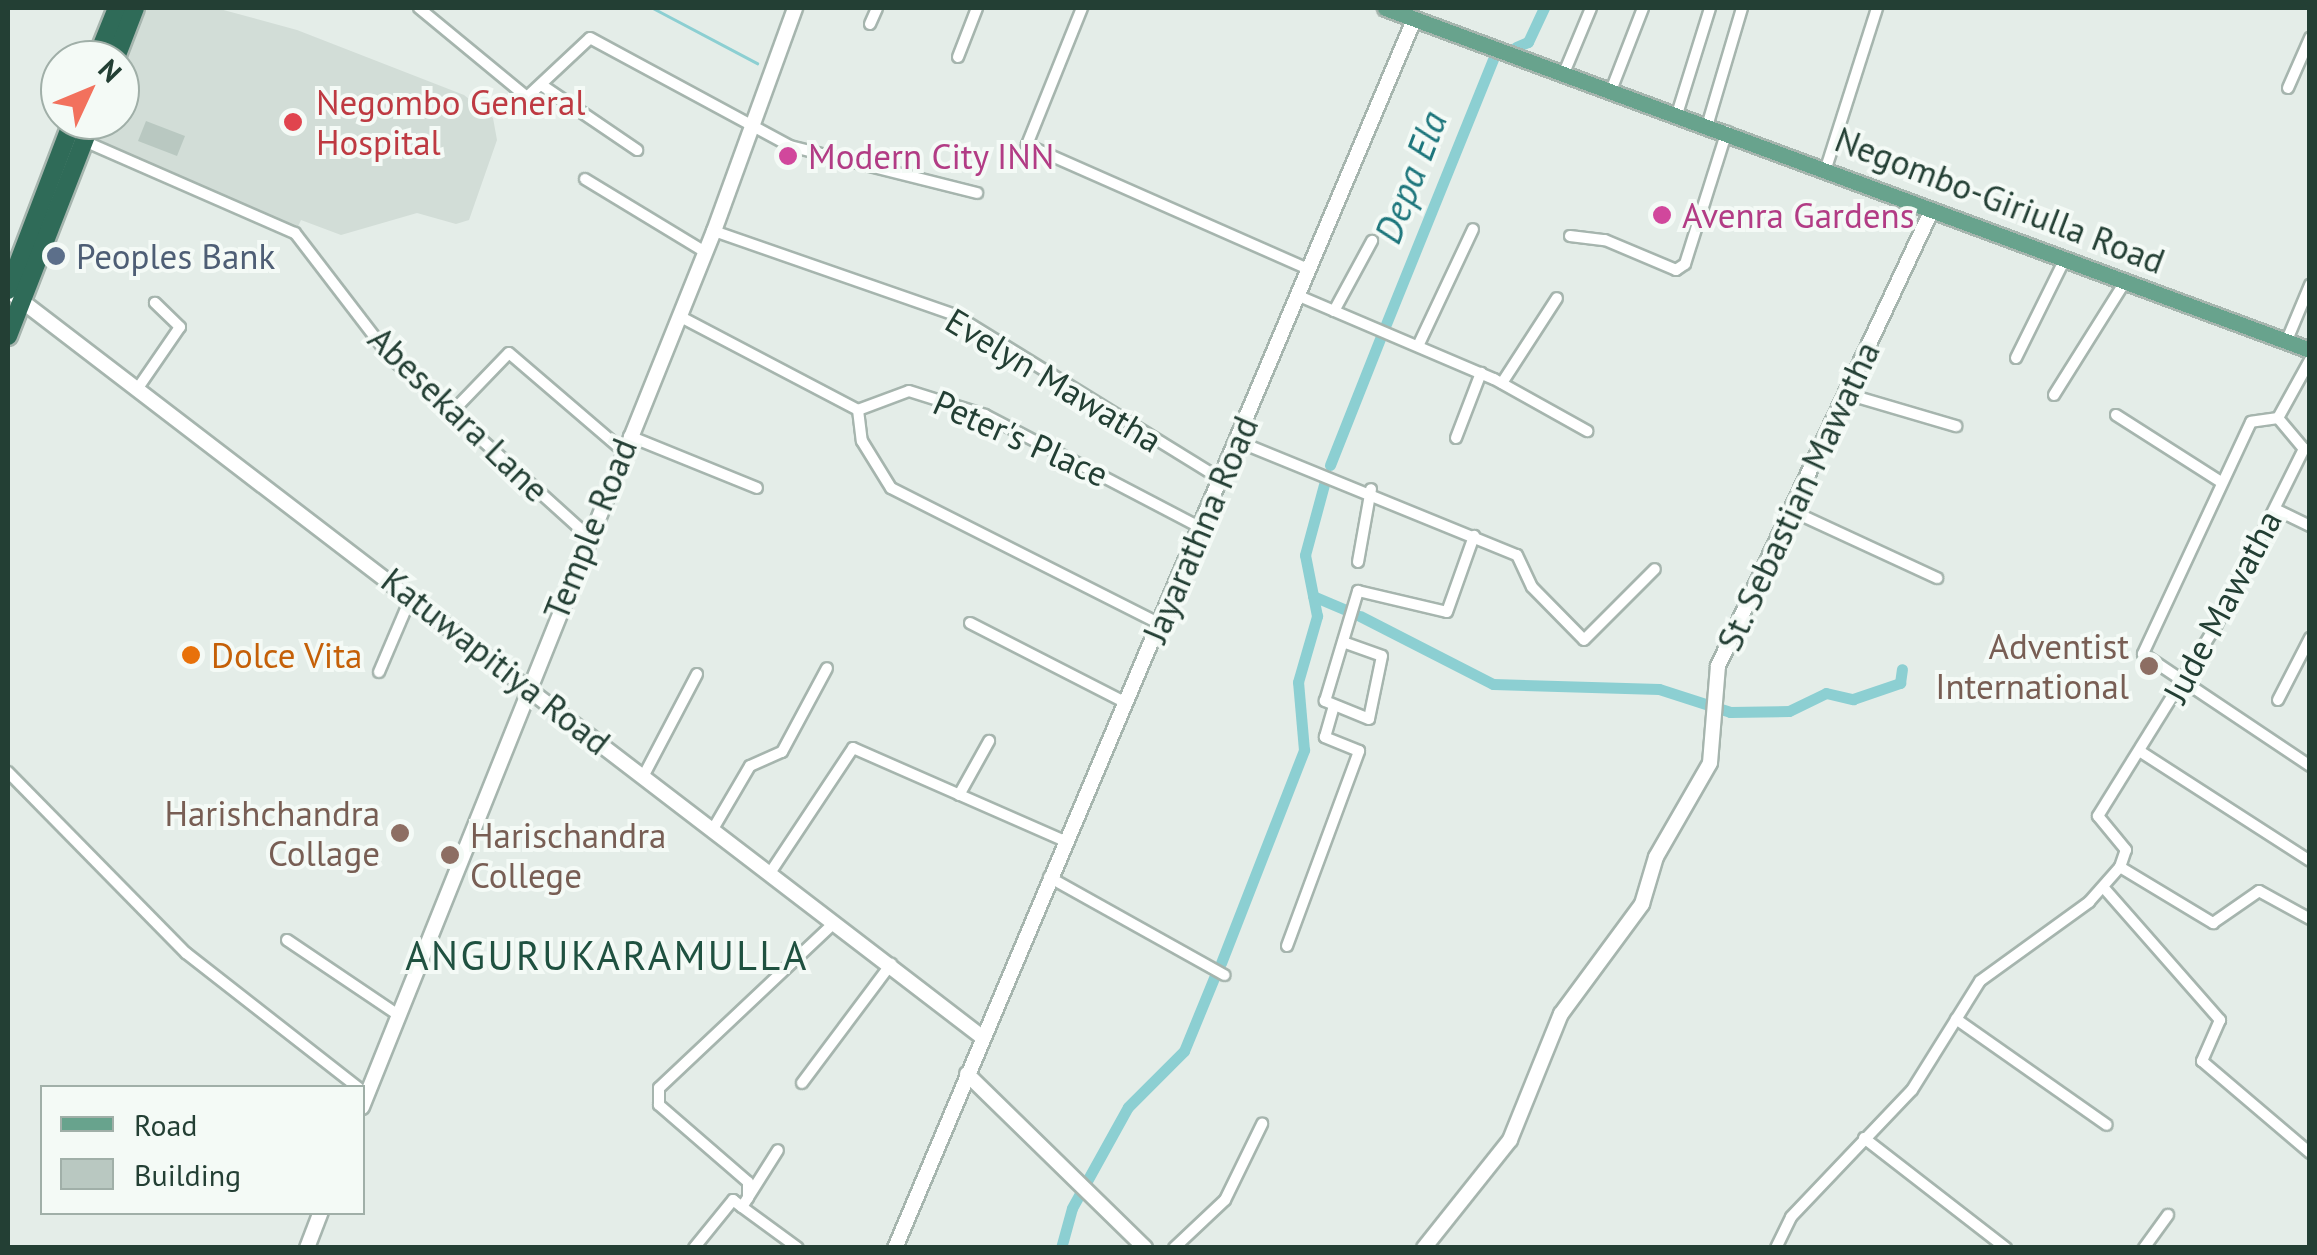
<!DOCTYPE html>
<style>
body{margin:0}
#map{position:relative;width:2317px;height:1255px;overflow:hidden;background:#e4ede8;font-family:"PT Sans",sans-serif}
div>[style]{position:absolute}
[style*='--x']{left:calc(var(--x)*1px);top:calc(var(--y)*1px);width:calc(var(--w)*1px);rotate:calc(var(--a)*1deg)}
.built>*{inset:0;background:#d2ddd7}
.stream>*{height:2.5px;margin:-1.25px;padding:0 1.25px;transform-origin:1.25px;border-radius:1.25px;background:#8ccfd2}
.canal>*{height:11px;margin:-5.5px;padding:0 5.5px;transform-origin:5.5px;border-radius:5.5px;background:#8ccfd2}
.building>*{inset:0;background:#b9c8c1}
.roads{filter:drop-shadow(2px 0 #a6b5ae) drop-shadow(-2px 0 #a6b5ae) drop-shadow(0 2px #a6b5ae) drop-shadow(0 -2px #a6b5ae)}
.street>*{height:10px;margin:-5px;padding:0 5px;transform-origin:5px;border-radius:5px;background:#fff}
.secondary>*{height:14px;margin:-7px;padding:0 7px;transform-origin:7px;border-radius:7px;background:#fff}
.primary>*{height:15px;margin:-7.5px;padding:0 7.5px;transform-origin:7.5px;border-radius:7.5px;background:#68a38d}
.highway>*{height:18px;margin:-9px;padding:0 9px;transform-origin:9px;border-radius:9px;background:#2f6b58}
.dots>*{width:28px;height:28px;translate:-50% -50%;box-sizing:border-box;border:5px solid #f4faf6;border-radius:50%}
span{translate:-50% -50%;white-space:nowrap;text-align:center;line-height:1.15;-webkit-text-stroke:8px #f4faf6;paint-order:stroke}
.health-label{font-size:35px;color:#be3a42}
.left{translate:0 -50%;text-align:left}
.hotel-label{font-size:35px;color:#b23c85}
.street-label{font-size:35px;color:#233f34}
.service-label{font-size:35px;color:#4e5e75}
.education-label{font-size:35px;color:#785e54}
.right{translate:-100% -50%;text-align:right}
.food-label{font-size:35px;color:#c56008}
.water-label{font-size:38px;color:#1d767c;font-style:italic}
.quarter-label{font-size:40px;color:#1f5140;letter-spacing:2.5px}
.frame{position:absolute;inset:0;border:10px solid #233f34;pointer-events:none}
.legend{position:absolute;left:40px;top:1085px;width:325px;height:130px;box-sizing:border-box;background:#f4faf6;border:2px solid #a0afa8;margin:0;padding:12px 18px;list-style:none;font-size:30px;color:#233f34}
.legend li{display:flex;align-items:center;gap:20px;height:50px}
.legend b{width:50px;border:2px solid #a0afa8}
.north{position:absolute;left:40px;top:40px;width:100px;height:100px;box-sizing:border-box;background:#f4faf6;border:2px solid #a0afa8;border-radius:50%;rotate:46deg;font-size:28px;font-weight:700;line-height:40px;text-align:center;color:#233f34}
.north::after{content:'';display:block;margin:auto;width:35px;height:45px;background:#f2715d;clip-path:polygon(50% 0,100% 100%,50% 72%,0 100%)}
</style>
<div id="map">
<div class="built">
<div style="clip-path:polygon(135px 8px,216px 8px,297px 30px,464px 95px,493px 118px,497px 140px,469px 220px,456px 224px,417px 213px,341px 235px,301px 220px,295px 233px,84px 141px,92px 120px,120px 120px,120px 60px)"></div>
</div>
<div class="stream">
<div style="--x:653;--y:8;--w:118;--a:27.9"></div>
</div>
<div class="canal">
<div style="--x:1516;--y:47;--w:13;--a:-23"></div>
<div style="--x:1528;--y:42;--w:38;--a:-65"></div>
<div style="--x:1386;--y:324;--w:288;--a:-68"></div>
<div style="--x:1330;--y:465;--w:136;--a:-68.4"></div>
<div style="--x:1313;--y:596;--w:34;--a:23"></div>
<div style="--x:1360;--y:616;--w:149;--a:27.1"></div>
<div style="--x:1493;--y:684;--w:166;--a:1.7"></div>
<div style="--x:1659;--y:689;--w:75;--a:17.9"></div>
<div style="--x:1730;--y:712;--w:59;--a:-1"></div>
<div style="--x:1789;--y:711;--w:41;--a:-25.9"></div>
<div style="--x:1826;--y:693;--w:28;--a:13"></div>
<div style="--x:1853;--y:699;--w:50;--a:-18.8"></div>
<div style="--x:1900;--y:683;--w:14;--a:-82"></div>
<div style="--x:1221;--y:963;--w:229;--a:-68.7"></div>
<div style="--x:1304;--y:750;--w:68;--a:-95"></div>
<div style="--x:1298;--y:682;--w:69;--a:-73.9"></div>
<div style="--x:1317;--y:616;--w:62;--a:-101.1"></div>
<div style="--x:1305;--y:555;--w:77;--a:-74.9"></div>
<div style="--x:1061;--y:1248;--w:41;--a:-74.6"></div>
<div style="--x:1072;--y:1208;--w:115;--a:-61"></div>
<div style="--x:1128;--y:1107;--w:79;--a:-45"></div>
<div style="--x:1184;--y:1051;--w:79;--a:-67.7"></div>
</div>
<div class="building">
<div style="clip-path:polygon(146px 121px,185px 136px,177px 156px,138px 141px)"></div>
</div>
<div class="roads">
<div class="street">
<div style="--x:419;--y:8;--w:140;--a:39.5"></div>
<div style="--x:527;--y:97;--w:86;--a:-43.1"></div>
<div style="--x:590;--y:38;--w:227;--a:28.4"></div>
<div style="--x:790;--y:146;--w:193;--a:14.1"></div>
<div style="--x:1082;--y:8;--w:148;--a:111.9"></div>
<div style="--x:1027;--y:145;--w:309;--a:23.8"></div>
<div style="--x:870;--y:24;--w:17;--a:-66"></div>
<div style="--x:958;--y:57;--w:53;--a:-68.8"></div>
<div style="--x:1564;--y:73;--w:70;--a:-67.4"></div>
<div style="--x:543;--y:86;--w:114;--a:34.2"></div>
<div style="--x:1612;--y:88;--w:86;--a:-68.8"></div>
<div style="--x:2288;--y:88;--w:55;--a:-66.3"></div>
<div style="--x:1678;--y:111;--w:108;--a:-72.7"></div>
<div style="--x:1708;--y:123;--w:120;--a:-73.5"></div>
<div style="--x:84;--y:141;--w:230;--a:23.6"></div>
<div style="--x:295;--y:233;--w:156;--a:52.5"></div>
<div style="--x:390;--y:357;--w:264;--a:42.1"></div>
<div style="--x:1827;--y:165;--w:165;--a:-72.3"></div>
<div style="--x:585;--y:179;--w:140;--a:31.3"></div>
<div style="--x:714;--y:231;--w:255;--a:19.2"></div>
<div style="--x:955;--y:315;--w:312;--a:31.7"></div>
<div style="--x:1570;--y:236;--w:35;--a:7"></div>
<div style="--x:1605;--y:240;--w:77;--a:22.9"></div>
<div style="--x:1676;--y:270;--w:11;--a:-34"></div>
<div style="--x:1685;--y:264;--w:139;--a:-72.5"></div>
<div style="--x:1299;--y:296;--w:212;--a:23.1"></div>
<div style="--x:1494;--y:379;--w:107;--a:29.2"></div>
<div style="--x:1334;--y:311;--w:80;--a:-61.5"></div>
<div style="--x:679;--y:316;--w:202;--a:27.7"></div>
<div style="--x:858;--y:410;--w:54;--a:-20.4"></div>
<div style="--x:909;--y:391;--w:80;--a:17.5"></div>
<div style="--x:985;--y:415;--w:242;--a:27.6"></div>
<div style="--x:2287;--y:340;--w:60;--a:-67.3"></div>
<div style="--x:1418;--y:346;--w:129;--a:-64.8"></div>
<div style="--x:2016;--y:358;--w:110;--a:-63.7"></div>
<div style="--x:1502;--y:383;--w:101;--a:-57.1"></div>
<div style="--x:138;--y:388;--w:74;--a:-55.5"></div>
<div style="--x:180;--y:327;--w:35;--a:-136"></div>
<div style="--x:1847;--y:394;--w:114;--a:16.4"></div>
<div style="--x:2054;--y:395;--w:133;--a:-57.9"></div>
<div style="--x:858;--y:410;--w:31;--a:83"></div>
<div style="--x:862;--y:441;--w:55;--a:58.3"></div>
<div style="--x:891;--y:488;--w:301;--a:26.8"></div>
<div style="--x:451;--y:413;--w:83;--a:-46"></div>
<div style="--x:509;--y:353;--w:149;--a:40.6"></div>
<div style="--x:2116;--y:415;--w:125;--a:32.5"></div>
<div style="--x:2278;--y:418;--w:27;--a:172"></div>
<div style="--x:2251;--y:422;--w:256;--a:115"></div>
<div style="--x:2143;--y:654;--w:201;--a:33.8"></div>
<div style="--x:629;--y:436;--w:138;--a:22.1"></div>
<div style="--x:1456;--y:438;--w:70;--a:-69"></div>
<div style="--x:1237;--y:441;--w:302;--a:22.2"></div>
<div style="--x:1517;--y:555;--w:35;--a:65"></div>
<div style="--x:1532;--y:587;--w:74;--a:45.5"></div>
<div style="--x:1584;--y:640;--w:100;--a:-45"></div>
<div style="--x:2275;--y:509;--w:39;--a:26"></div>
<div style="--x:1792;--y:511;--w:160;--a:24.8"></div>
<div style="--x:1358;--y:562;--w:74;--a:-79.9"></div>
<div style="--x:970;--y:623;--w:175;--a:27.1"></div>
<div style="--x:1343;--y:642;--w:41;--a:19.7"></div>
<div style="--x:1382;--y:656;--w:64;--a:101.7"></div>
<div style="--x:1369;--y:719;--w:48;--a:-157.8"></div>
<div style="--x:1325;--y:701;--w:115;--a:-73.3"></div>
<div style="--x:1358;--y:591;--w:91;--a:13.3"></div>
<div style="--x:1447;--y:612;--w:81;--a:-70.4"></div>
<div style="--x:379;--y:672;--w:82;--a:-66.9"></div>
<div style="--x:2278;--y:700;--w:70;--a:-62.7"></div>
<div style="--x:2141;--y:752;--w:201;--a:32.8"></div>
<div style="--x:8;--y:772;--w:254;--a:45.5"></div>
<div style="--x:186;--y:953;--w:219;--a:38"></div>
<div style="--x:644;--y:775;--w:114;--a:-62.3"></div>
<div style="--x:959;--y:795;--w:62;--a:-60.9"></div>
<div style="--x:713;--y:829;--w:73;--a:-59.6"></div>
<div style="--x:750;--y:766;--w:35;--a:-24"></div>
<div style="--x:782;--y:752;--w:95;--a:-61.8"></div>
<div style="--x:2120;--y:867;--w:109;--a:31.1"></div>
<div style="--x:2213;--y:923;--w:56;--a:-34.8"></div>
<div style="--x:2259;--y:891;--w:58;--a:28.8"></div>
<div style="--x:770;--y:873;--w:150;--a:-56.4"></div>
<div style="--x:853;--y:748;--w:232;--a:23.7"></div>
<div style="--x:1049;--y:877;--w:201;--a:29.2"></div>
<div style="--x:2104;--y:888;--w:176;--a:48.7"></div>
<div style="--x:2220;--y:1020;--w:45;--a:113.7"></div>
<div style="--x:2202;--y:1061;--w:142;--a:40.4"></div>
<div style="--x:287;--y:940;--w:134;--a:34"></div>
<div style="--x:1287;--y:946;--w:208;--a:-69.7"></div>
<div style="--x:1359;--y:751;--w:37;--a:-158"></div>
<div style="--x:1325;--y:737;--w:29;--a:-74"></div>
<div style="--x:1956;--y:1019;--w:184;--a:35.1"></div>
<div style="--x:802;--y:1083;--w:149;--a:-53.2"></div>
<div style="--x:1864;--y:1138;--w:180;--a:37.8"></div>
<div style="--x:748;--y:1198;--w:16;--a:-90"></div>
<div style="--x:748;--y:1182;--w:118;--a:-139.1"></div>
<div style="--x:659;--y:1105;--w:17;--a:-90"></div>
<div style="--x:659;--y:1088;--w:241;--a:-43.3"></div>
<div style="--x:742;--y:1207;--w:69;--a:36.2"></div>
<div style="--x:694;--y:1248;--w:62;--a:-50.9"></div>
<div style="--x:733;--y:1200;--w:11;--a:38"></div>
<div style="--x:742;--y:1207;--w:67;--a:-57.7"></div>
<div style="--x:1174;--y:1248;--w:70;--a:-43.3"></div>
<div style="--x:1225;--y:1200;--w:85;--a:-64"></div>
<div style="--x:1776;--y:1248;--w:34;--a:-64"></div>
<div style="--x:1791;--y:1217;--w:175;--a:-46.4"></div>
<div style="--x:1912;--y:1090;--w:128;--a:-58"></div>
<div style="--x:1980;--y:981;--w:135;--a:-35.9"></div>
<div style="--x:2089;--y:902;--w:47;--a:-48.5"></div>
<div style="--x:2120;--y:867;--w:18;--a:-71"></div>
<div style="--x:2126;--y:850;--w:44;--a:-129.5"></div>
<div style="--x:2098;--y:816;--w:224;--a:-58.2"></div>
<div style="--x:2216;--y:626;--w:198;--a:-63.6"></div>
<div style="--x:2304;--y:449;--w:40;--a:-130"></div>
<div style="--x:2278;--y:418;--w:66;--a:-61.1"></div>
<div style="--x:2144;--y:1248;--w:41;--a:-54"></div>
</div>
<div class="secondary">
<div style="--x:14;--y:295;--w:1220;--a:37.47"></div>
<div style="--x:967;--y:1074;--w:249;--a:44.3"></div>
<div style="--x:362;--y:1107;--w:944;--a:-68.11"></div>
<div style="--x:714;--y:231;--w:237;--a:-70"></div>
<div style="--x:307;--y:1248;--w:39;--a:-69"></div>
<div style="--x:895;--y:1248;--w:1333;--a:-67.09"></div>
<div style="--x:1424;--y:1248;--w:138;--a:-51.5"></div>
<div style="--x:1510;--y:1140;--w:136;--a:-68"></div>
<div style="--x:1561;--y:1014;--w:137;--a:-53.6"></div>
<div style="--x:1642;--y:904;--w:49;--a:-73.4"></div>
<div style="--x:1656;--y:857;--w:108;--a:-60.1"></div>
<div style="--x:1710;--y:763;--w:97;--a:-85.3"></div>
<div style="--x:1718;--y:666;--w:501;--a:-64.87"></div>
</div>
<div class="primary">
<div style="--x:1385;--y:8;--w:986;--a:20.29"></div>
</div>
<div class="highway">
<div style="--x:96;--y:60;--w:56;--a:-68"></div>
<div style="--x:115;--y:60;--w:56;--a:-69"></div>
<div style="--x:8;--y:290;--w:182;--a:-69.1"></div>
<div style="--x:8;--y:336;--w:232;--a:-68.7"></div>
</div>
</div>
<div class="dots">
<div style="left:293px;top:122px;background:#e0444e"></div>
<div style="left:788px;top:156px;background:#d1479c"></div>
<div style="left:1662px;top:215px;background:#d1479c"></div>
<div style="left:56px;top:256px;background:#5c6f8a"></div>
<div style="left:191px;top:655px;background:#e8710a"></div>
<div style="left:2149px;top:666px;background:#8d6e63"></div>
<div style="left:400px;top:833px;background:#8d6e63"></div>
<div style="left:450px;top:855px;background:#8d6e63"></div>
</div>
<div class="health-label">
<span class="left" style="left:316px;top:122px">Negombo General<br>Hospital</span>
</div>
<div class="hotel-label">
<span class="left" style="left:808px;top:156px">Modern City INN</span>
<span class="left" style="left:1682px;top:215px">Avenra Gardens</span>
</div>
<div class="street-label">
<span style="left:2000px;top:200px;rotate:21deg">Negombo-Giriulla Road</span>
<span style="left:1054px;top:380px;rotate:31deg">Evelyn Mawatha</span>
<span style="left:459px;top:414px;rotate:44deg">Abesekara Lane</span>
<span style="left:1021px;top:438px;rotate:24deg">Peter's Place</span>
<span style="left:1798px;top:496px;rotate:-65deg">St. Sebastian Mawatha</span>
<span style="left:590px;top:529px;rotate:-68deg">Temple Road</span>
<span style="left:1200px;top:529px;rotate:-67deg">Jayarathna Road</span>
<span style="left:2222px;top:606px;rotate:-62deg">Jude Mawatha</span>
<span style="left:496px;top:661px;rotate:38deg">Katuwapitiya Road</span>
</div>
<div class="service-label">
<span class="left" style="left:76px;top:256px">Peoples Bank</span>
</div>
<div class="education-label">
<span class="right" style="left:2129px;top:666px">Adventist<br>International</span>
<span class="right" style="left:380px;top:833px">Harishchandra<br>Collage</span>
<span class="left" style="left:470px;top:855px">Harischandra<br>College</span>
</div>
<div class="food-label">
<span class="left" style="left:211px;top:655px">Dolce Vita</span>
</div>
<div class="water-label">
<span style="left:1410px;top:177px;rotate:-69deg">Depa Ela</span>
</div>
<div class="quarter-label">
<span style="left:607px;top:955px">ANGURUKARAMULLA</span>
</div>
<div class="frame"></div>
<ul class="legend">
<li><b style="height:12px;background:#68a38d"></b>Road</li>
<li><b style="height:28px;background:#b9c8c1"></b>Building</li>
</ul>
<div class="north">N</div>
</div>
